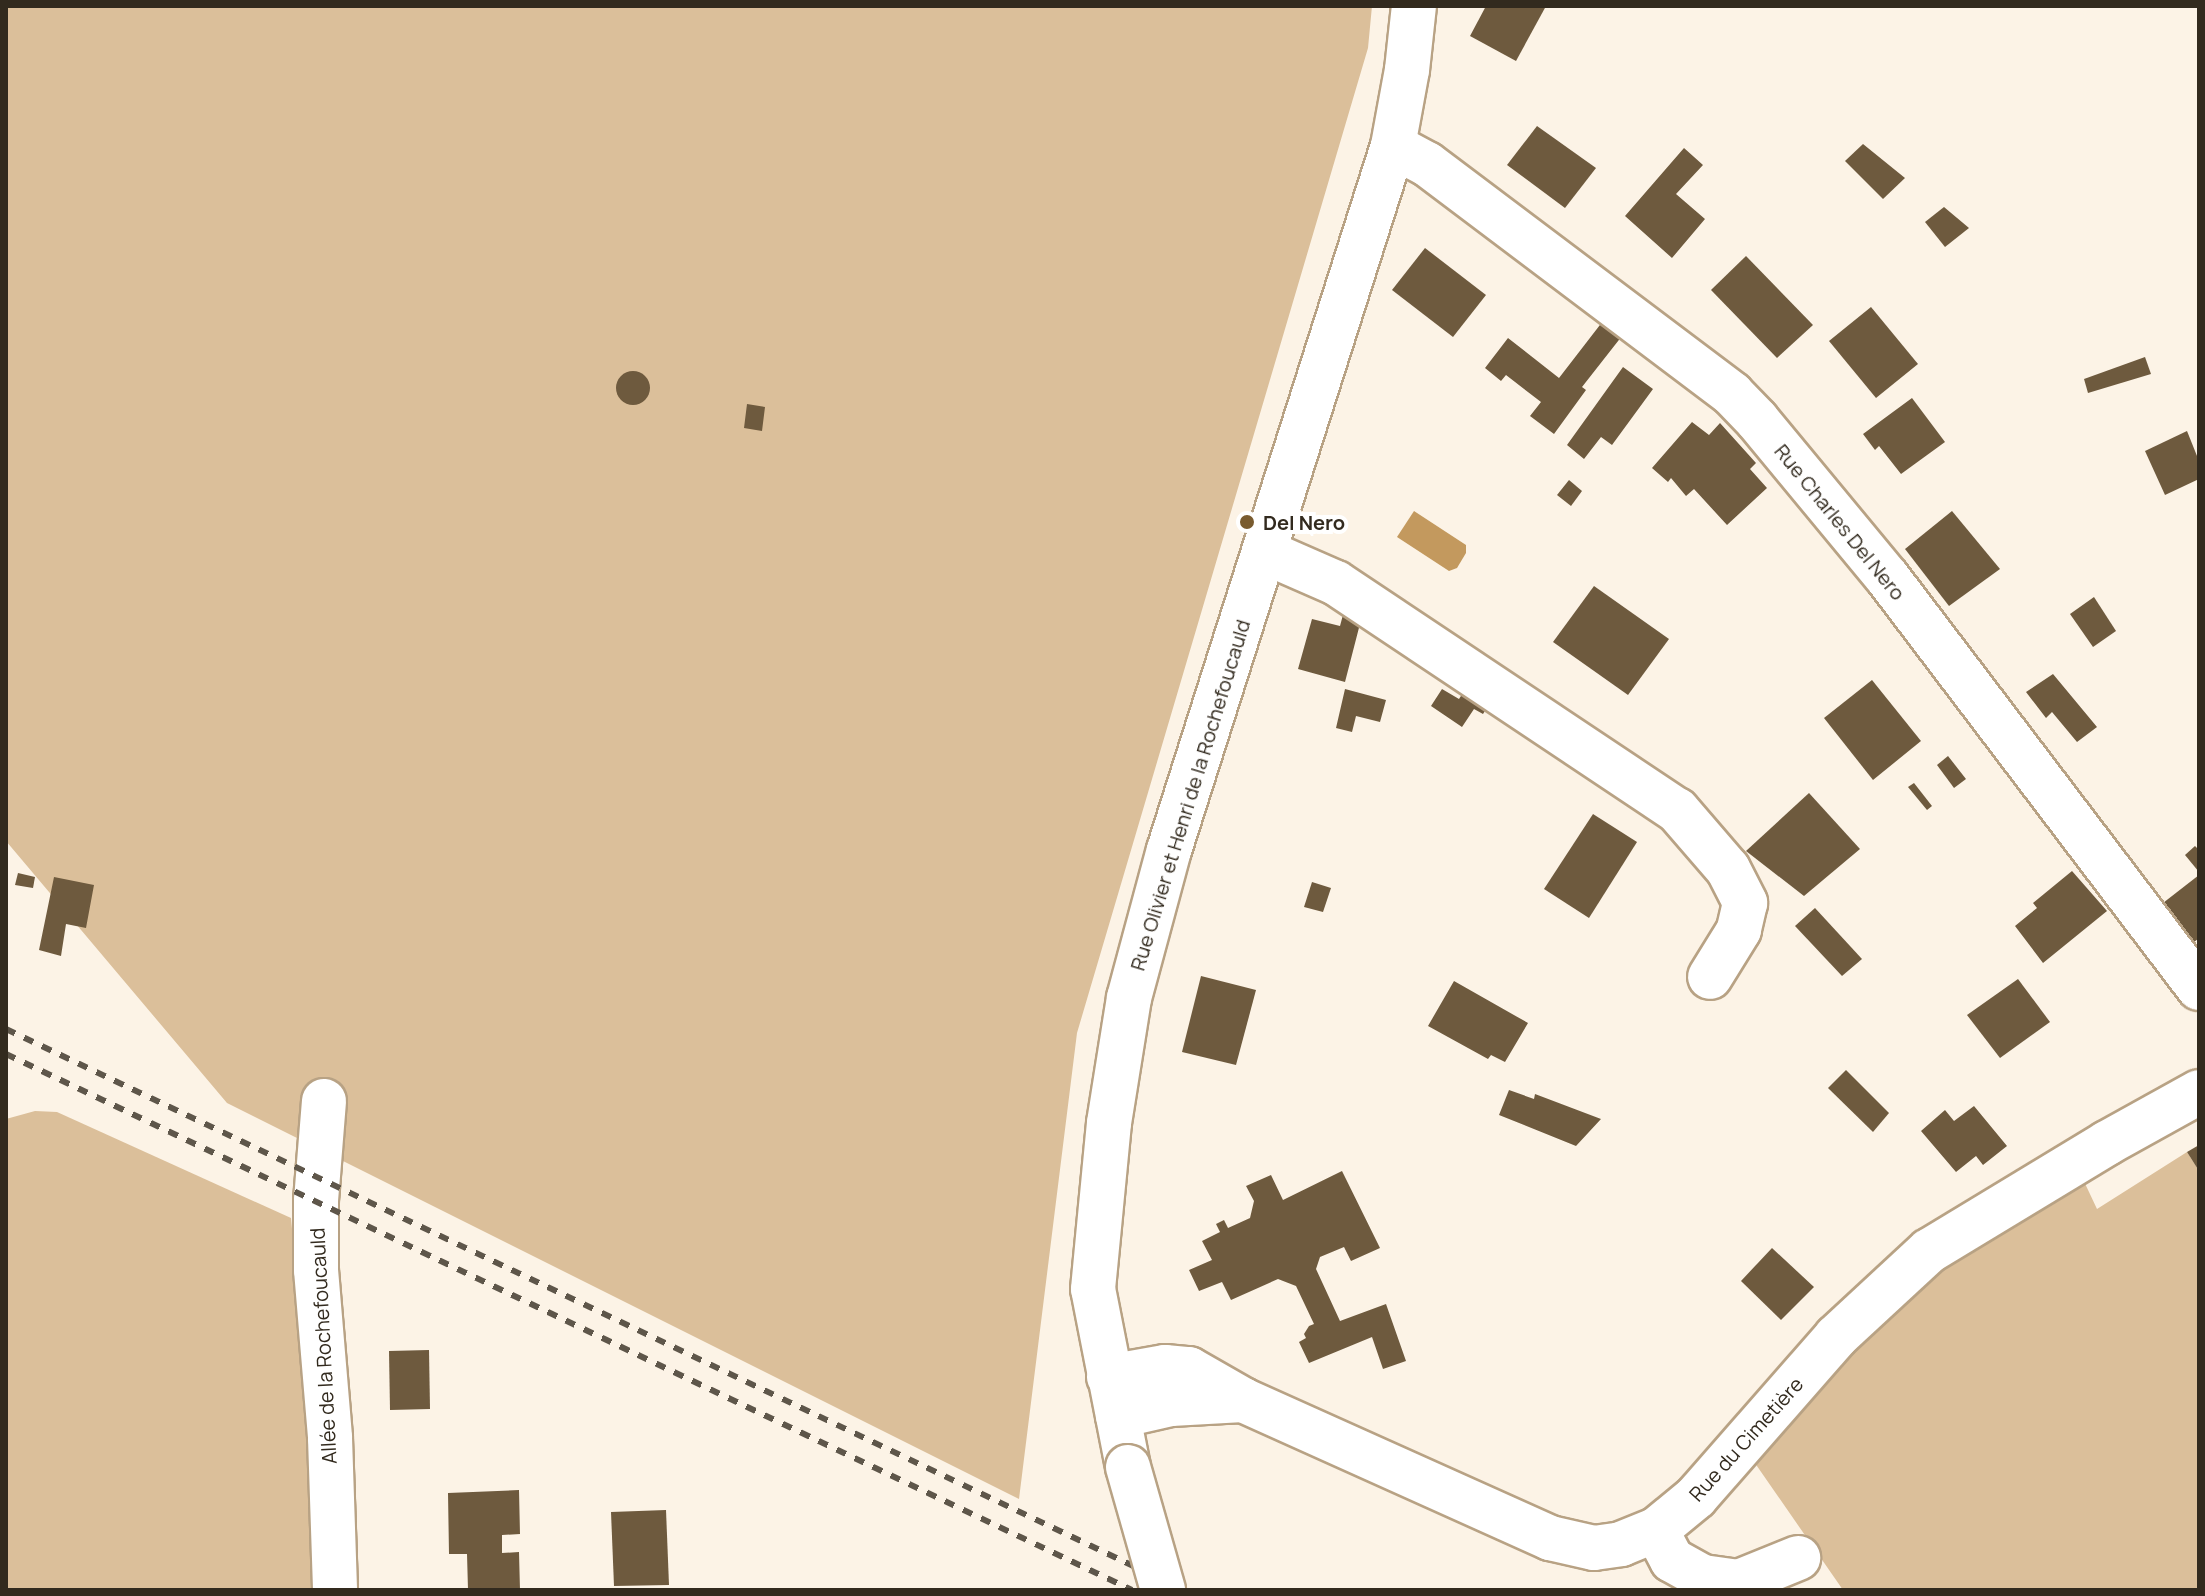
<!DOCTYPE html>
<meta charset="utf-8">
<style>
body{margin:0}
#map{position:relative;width:2205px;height:1596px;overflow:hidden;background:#fcf3e6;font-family:Manrope,sans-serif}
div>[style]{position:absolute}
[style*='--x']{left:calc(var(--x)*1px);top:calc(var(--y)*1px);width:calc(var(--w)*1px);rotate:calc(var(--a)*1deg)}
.green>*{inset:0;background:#dbbf9a}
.water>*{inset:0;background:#c3995e}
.building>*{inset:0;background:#6e5a3e}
.round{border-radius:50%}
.roads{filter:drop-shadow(2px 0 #b8a284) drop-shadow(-2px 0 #b8a284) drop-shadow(0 2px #b8a284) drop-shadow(0 -2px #b8a284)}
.minor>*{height:44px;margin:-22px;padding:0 22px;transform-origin:22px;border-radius:22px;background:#fff}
.rail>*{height:6px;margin-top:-3px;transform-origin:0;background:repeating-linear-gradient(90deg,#5e564a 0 10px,transparent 0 20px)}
.bridges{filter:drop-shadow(2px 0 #b8a284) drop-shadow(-2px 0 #b8a284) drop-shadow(0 2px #b8a284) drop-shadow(0 -2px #b8a284)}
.minor-bridge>*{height:44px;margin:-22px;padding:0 22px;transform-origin:22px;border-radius:22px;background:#fff}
.dots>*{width:22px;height:22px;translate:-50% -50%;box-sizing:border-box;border:4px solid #fff;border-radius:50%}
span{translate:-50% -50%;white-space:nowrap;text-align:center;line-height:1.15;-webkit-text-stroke:8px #fff;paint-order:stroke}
.poi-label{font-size:20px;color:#322a1e;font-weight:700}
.left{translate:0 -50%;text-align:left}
.street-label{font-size:20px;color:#322a1e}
.frame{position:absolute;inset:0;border:8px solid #322a1e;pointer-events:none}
</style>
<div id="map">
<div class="green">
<div style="clip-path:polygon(6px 6px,1372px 6px,1368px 48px,1077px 1033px,1019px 1499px,227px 1103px,6px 841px)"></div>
<div style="clip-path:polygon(35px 1111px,57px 1112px,291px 1218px,309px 1415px,313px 1590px,6px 1590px,6px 1119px)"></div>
<div style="clip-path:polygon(2187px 1152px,2199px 1171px,2199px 1590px,1843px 1590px,1750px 1456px,1872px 1310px,2081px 1175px,2097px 1209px)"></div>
</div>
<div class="water">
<div style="clip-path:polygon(1414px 511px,1466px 545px,1466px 553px,1457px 568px,1449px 571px,1397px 537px)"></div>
</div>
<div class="building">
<div style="clip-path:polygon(1486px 6px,1546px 6px,1516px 61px,1470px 36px)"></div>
<div style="clip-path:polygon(1537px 126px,1596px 168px,1565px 208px,1507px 165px)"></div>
<div style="clip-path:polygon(1863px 144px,1905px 178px,1883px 199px,1845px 161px)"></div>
<div style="clip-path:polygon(1684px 148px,1703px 165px,1676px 194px,1705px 219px,1672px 258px,1625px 216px)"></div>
<div style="clip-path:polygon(1944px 207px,1969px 228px,1945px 247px,1925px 222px)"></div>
<div style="clip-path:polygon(1425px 248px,1486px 295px,1453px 337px,1392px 290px)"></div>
<div style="clip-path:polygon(1746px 256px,1813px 325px,1777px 358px,1711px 290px)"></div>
<div style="clip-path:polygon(1871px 307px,1918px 364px,1876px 398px,1829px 341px)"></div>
<div style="clip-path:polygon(1603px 321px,1622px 336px,1582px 387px,1586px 390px,1554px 434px,1530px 416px,1541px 402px,1506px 375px,1501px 381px,1485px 368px,1508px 338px,1559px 378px)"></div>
<div style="clip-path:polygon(2145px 357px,2151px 374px,2088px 393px,2084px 379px)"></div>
<div style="clip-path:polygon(1623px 367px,1653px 389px,1612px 445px,1601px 437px,1584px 459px,1567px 445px)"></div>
<div class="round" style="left:616px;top:371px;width:34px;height:34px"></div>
<div style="clip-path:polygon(1912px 398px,1945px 442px,1901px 474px,1879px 446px,1875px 450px,1863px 434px)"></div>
<div style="clip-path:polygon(747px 404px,765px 407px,762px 431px,744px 428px)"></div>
<div style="clip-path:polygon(1692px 422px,1709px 435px,1720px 423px,1756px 463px,1750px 469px,1767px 488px,1727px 525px,1694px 489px,1686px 496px,1671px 478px,1668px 482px,1652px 468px)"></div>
<div style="clip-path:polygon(2187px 431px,2199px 461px,2199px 479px,2165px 495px,2145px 451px)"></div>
<div style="clip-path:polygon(1569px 480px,1582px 491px,1571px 506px,1557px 495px)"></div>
<div style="clip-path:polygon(1952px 511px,2000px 569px,1949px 606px,1905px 549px)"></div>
<div style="clip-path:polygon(1594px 586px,1669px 639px,1628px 695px,1553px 642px)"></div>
<div style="clip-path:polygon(2094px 597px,2116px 631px,2093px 647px,2070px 614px)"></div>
<div style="clip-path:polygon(1344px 611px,1362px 616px,1345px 682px,1298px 669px,1312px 619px,1340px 626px)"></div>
<div style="clip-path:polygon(2053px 674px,2097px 727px,2077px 742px,2052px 712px,2046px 718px,2026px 692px)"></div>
<div style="clip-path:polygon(1872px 680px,1921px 741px,1873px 780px,1824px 718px)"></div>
<div style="clip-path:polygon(1470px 682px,1494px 697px,1483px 714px,1474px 709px,1462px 727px,1431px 706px,1442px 689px,1459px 699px)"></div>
<div style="clip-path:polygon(1345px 689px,1386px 700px,1380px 722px,1356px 716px,1352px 732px,1336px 728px)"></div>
<div style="clip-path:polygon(1948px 756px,1966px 779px,1954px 788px,1937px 765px)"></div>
<div style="clip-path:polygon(1914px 783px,1932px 806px,1927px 810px,1908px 787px)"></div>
<div style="clip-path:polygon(1809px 793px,1860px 849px,1804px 896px,1746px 851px)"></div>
<div style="clip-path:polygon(1593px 814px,1637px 842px,1589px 918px,1544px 889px)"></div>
<div style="clip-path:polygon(2195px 846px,2199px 850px,2199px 872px,2185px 855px)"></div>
<div style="clip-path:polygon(2072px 871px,2107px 911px,2043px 963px,2015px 926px,2037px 908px,2033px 903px)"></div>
<div style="clip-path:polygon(18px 873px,35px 877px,33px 888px,15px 885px)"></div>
<div style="clip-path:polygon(2199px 875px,2199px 938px,2193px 943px,2163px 903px)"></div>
<div style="clip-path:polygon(54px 877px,94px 885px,86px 928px,66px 924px,61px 956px,39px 950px)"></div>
<div style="clip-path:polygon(1312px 882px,1331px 888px,1323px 912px,1304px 907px)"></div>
<div style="clip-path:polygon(1815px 908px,1862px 959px,1842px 976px,1795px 926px)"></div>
<div style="clip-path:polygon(1201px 976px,1256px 990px,1236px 1065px,1182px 1052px)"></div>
<div style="clip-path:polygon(2018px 979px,2050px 1022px,2000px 1058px,1967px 1015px)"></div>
<div style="clip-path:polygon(1454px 981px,1528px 1023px,1505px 1062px,1491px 1055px,1488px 1059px,1428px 1026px)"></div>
<div style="clip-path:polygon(1846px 1070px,1889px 1113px,1873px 1132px,1828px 1088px)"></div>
<div style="clip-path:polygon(1509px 1090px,1534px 1099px,1535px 1094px,1601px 1119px,1576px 1146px,1499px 1115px)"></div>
<div style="clip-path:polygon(1974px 1106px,2007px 1146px,1983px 1165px,1976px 1156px,1956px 1172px,1921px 1131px,1945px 1110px,1954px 1121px)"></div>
<div style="clip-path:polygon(2199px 1145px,2199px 1171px,2187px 1152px)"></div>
<div style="clip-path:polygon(1342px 1171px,1380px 1248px,1351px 1261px,1344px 1247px,1320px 1257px,1316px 1269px,1340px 1321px,1386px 1304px,1406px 1361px,1383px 1369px,1372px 1337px,1309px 1363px,1299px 1342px,1306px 1338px,1304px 1334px,1309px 1326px,1314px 1324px,1296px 1286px,1278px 1279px,1231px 1300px,1222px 1282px,1199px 1291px,1189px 1270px,1212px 1260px,1202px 1241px,1220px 1232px,1216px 1224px,1224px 1220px,1228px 1228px,1250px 1218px,1254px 1201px,1246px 1186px,1271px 1175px,1283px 1200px)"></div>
<div style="clip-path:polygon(1772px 1248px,1814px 1287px,1781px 1320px,1741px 1281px)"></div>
<div style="clip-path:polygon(429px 1350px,430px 1409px,390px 1410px,389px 1351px)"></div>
<div style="clip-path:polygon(519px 1490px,520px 1534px,502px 1535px,502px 1553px,519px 1552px,520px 1590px,468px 1590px,467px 1554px,449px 1554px,448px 1493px)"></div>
<div style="clip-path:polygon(666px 1510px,669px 1585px,614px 1586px,611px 1512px)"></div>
</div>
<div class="roads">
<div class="minor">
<div style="--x:1393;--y:146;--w:38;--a:28"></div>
<div style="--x:1427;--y:164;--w:382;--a:37"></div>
<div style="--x:1732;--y:394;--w:36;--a:46"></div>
<div style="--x:1757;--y:420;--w:204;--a:50.4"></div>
<div style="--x:1887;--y:577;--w:516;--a:52.8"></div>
<div style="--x:1265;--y:552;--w:77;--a:23.6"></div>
<div style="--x:1336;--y:583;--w:410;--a:33.7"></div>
<div style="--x:1677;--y:810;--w:78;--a:49.2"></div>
<div style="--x:1728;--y:869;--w:38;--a:63"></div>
<div style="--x:1745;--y:903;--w:28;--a:103"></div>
<div style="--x:1739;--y:930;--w:55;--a:121.7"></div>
<div style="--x:324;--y:1101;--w:100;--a:94.6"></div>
<div style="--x:316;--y:1201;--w:69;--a:90"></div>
<div style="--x:316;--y:1270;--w:169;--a:85.2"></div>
<div style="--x:330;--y:1438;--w:152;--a:88.1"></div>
<div style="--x:1109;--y:1377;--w:57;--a:-10.1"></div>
<div style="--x:1165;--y:1367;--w:24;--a:5"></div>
<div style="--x:1189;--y:1369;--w:62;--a:29.9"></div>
<div style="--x:1243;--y:1400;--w:337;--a:24.2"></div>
<div style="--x:1550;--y:1538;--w:45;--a:12.8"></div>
<div style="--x:1594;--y:1548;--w:27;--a:-8"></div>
<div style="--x:1621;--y:1544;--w:38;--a:-22"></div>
<div style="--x:1656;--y:1530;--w:52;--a:-39.5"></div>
<div style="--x:1696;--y:1497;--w:213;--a:-48.8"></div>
<div style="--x:1836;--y:1337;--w:127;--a:-42.8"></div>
<div style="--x:1929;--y:1251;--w:208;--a:-31.2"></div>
<div style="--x:2107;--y:1143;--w:105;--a:-29"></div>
<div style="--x:1118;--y:1416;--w:54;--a:-12.8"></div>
<div style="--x:1171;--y:1404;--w:72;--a:-3.2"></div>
<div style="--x:1128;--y:1467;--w:181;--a:-101.1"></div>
<div style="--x:1093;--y:1289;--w:167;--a:-84.5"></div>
<div style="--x:1109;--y:1123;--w:127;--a:-80.9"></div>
<div style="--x:1129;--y:998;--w:153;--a:-74.9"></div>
<div style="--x:1169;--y:850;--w:739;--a:-72.35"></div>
<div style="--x:1393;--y:146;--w:77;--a:-79.6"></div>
<div style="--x:1407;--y:70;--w:64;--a:-83.8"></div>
<div style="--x:1656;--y:1530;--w:34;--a:62"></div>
<div style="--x:1672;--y:1560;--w:35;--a:29"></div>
<div style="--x:1703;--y:1577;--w:36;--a:8"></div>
<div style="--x:1739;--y:1582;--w:64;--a:-22.1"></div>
</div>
</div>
<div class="rail">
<div style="--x:6;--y:1029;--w:1305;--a:25.47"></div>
<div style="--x:6;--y:1054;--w:1247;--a:25.46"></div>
</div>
<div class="bridges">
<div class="minor-bridge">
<div style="--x:1128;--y:1467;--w:128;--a:74.1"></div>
</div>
</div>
<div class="dots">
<div style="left:1247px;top:522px;background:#795b2f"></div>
</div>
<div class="poi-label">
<span class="left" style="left:1263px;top:522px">Del Nero</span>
</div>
<div class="street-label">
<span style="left:1840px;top:522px;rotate:51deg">Rue Charles Del Nero</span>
<span style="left:1190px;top:795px;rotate:-73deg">Rue Olivier et Henri de la Rochefoucauld</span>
<span style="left:323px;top:1346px;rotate:-93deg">Allée de la Rochefoucauld</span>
<span style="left:1746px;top:1439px;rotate:-48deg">Rue du Cimetière</span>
</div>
<div class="frame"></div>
</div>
